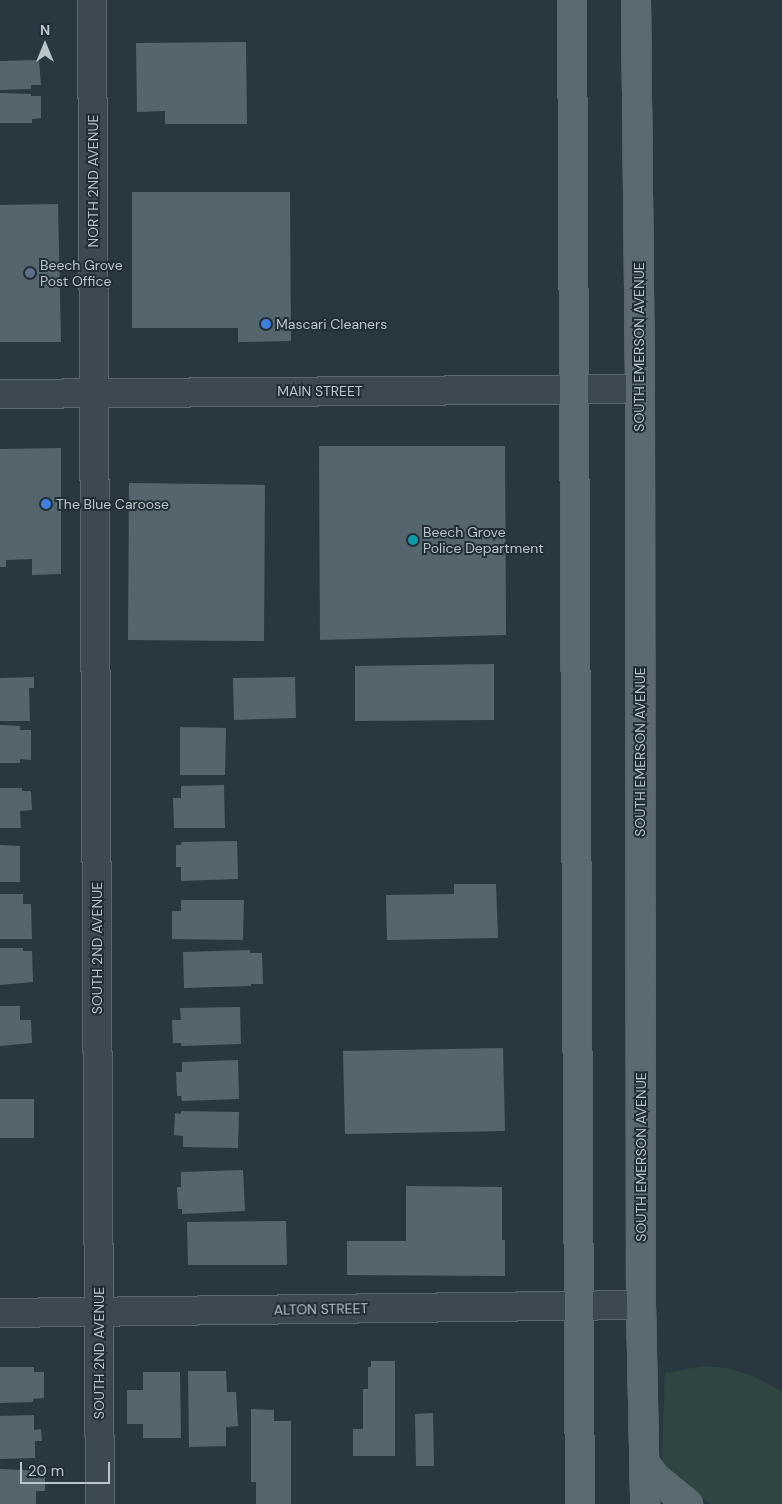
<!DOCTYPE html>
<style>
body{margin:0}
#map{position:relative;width:782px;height:1504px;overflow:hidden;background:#293840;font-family:"DM Sans",sans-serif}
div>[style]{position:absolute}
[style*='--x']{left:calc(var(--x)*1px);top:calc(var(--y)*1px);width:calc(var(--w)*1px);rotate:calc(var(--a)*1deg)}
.green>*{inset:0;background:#2e4541}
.building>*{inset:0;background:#55656d}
.roads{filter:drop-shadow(1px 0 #5b676e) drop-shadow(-1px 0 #5b676e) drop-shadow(0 1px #5b676e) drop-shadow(0 -1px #5b676e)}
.minor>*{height:28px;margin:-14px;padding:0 14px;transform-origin:14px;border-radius:14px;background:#3d4950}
.major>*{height:28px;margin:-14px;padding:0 14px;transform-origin:14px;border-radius:14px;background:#5b6970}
.dots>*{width:14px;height:14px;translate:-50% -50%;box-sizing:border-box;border:2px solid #222e36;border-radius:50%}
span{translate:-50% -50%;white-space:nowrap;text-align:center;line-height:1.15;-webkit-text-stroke:4px #222e36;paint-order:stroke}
.street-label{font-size:14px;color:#bac4cb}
.poi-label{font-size:14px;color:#bac4cb}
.left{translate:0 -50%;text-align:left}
.north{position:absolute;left:20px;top:20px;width:50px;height:50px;-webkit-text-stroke:4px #222e36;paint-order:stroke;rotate:0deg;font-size:14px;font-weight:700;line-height:20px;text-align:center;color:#bac4cb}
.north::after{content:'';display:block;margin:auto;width:18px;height:22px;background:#bac4cb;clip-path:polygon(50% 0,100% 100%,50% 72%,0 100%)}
.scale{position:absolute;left:20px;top:1462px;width:90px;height:22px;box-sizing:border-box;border:2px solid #bac4cb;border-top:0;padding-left:6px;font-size:15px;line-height:18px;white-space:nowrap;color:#bac4cb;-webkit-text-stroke:4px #222e36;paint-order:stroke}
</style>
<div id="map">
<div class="green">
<div style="clip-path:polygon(703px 1366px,727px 1368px,753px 1376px,778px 1389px,782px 1393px,782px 1504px,710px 1504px,666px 1468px,662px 1460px,665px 1373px)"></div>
</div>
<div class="building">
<div style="clip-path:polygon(246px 42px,247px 124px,165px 124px,165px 111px,137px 112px,136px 43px)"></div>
<div style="clip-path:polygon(39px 60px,41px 85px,31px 85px,31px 89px,0 90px,0 61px)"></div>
<div style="clip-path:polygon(0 93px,31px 94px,31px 96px,41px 96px,41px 118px,32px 119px,32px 123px,0 123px)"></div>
<div style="clip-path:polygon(132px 192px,290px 192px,291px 341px,238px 342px,238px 328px,132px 328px)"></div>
<div style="clip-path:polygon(58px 204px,61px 342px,0 342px,0 205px)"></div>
<div style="clip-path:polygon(319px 446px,505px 446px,506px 635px,320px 640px)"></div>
<div style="clip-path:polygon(61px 448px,61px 574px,32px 575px,32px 559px,6px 560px,6px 567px,0 567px,0 449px)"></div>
<div style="clip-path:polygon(129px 483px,265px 485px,264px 641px,128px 640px)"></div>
<div style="clip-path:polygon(494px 664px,494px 720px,355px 721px,355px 666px)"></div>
<div style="clip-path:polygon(34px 677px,34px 688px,29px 688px,30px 721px,0 721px,0 678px)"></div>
<div style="clip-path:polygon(295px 677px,296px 718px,234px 720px,233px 678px)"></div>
<div style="clip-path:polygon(0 725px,20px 726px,20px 730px,31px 730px,31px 760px,20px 759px,20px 763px,0 763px)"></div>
<div style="clip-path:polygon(180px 727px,226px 728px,225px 775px,180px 775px)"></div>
<div style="clip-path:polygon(224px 785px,225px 828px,174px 828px,173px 798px,181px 798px,181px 786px)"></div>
<div style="clip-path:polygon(0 788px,22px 788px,22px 791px,31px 791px,32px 810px,20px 811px,21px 828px,0 828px)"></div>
<div style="clip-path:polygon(237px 841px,238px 879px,181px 881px,181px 867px,176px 867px,176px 845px,181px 845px,181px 842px)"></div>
<div style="clip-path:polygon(0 845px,20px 846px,20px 882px,0 882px)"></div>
<div style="clip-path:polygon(454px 884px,496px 884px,498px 938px,387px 940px,386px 895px,454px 894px)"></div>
<div style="clip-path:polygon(0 894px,23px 894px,23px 904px,31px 904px,32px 939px,0 939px)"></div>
<div style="clip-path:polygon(181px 900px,244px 900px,243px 940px,172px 939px,172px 911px,181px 911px)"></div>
<div style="clip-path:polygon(0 948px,23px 948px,23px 951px,32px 951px,33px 982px,0 985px)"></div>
<div style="clip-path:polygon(250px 950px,250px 953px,262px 953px,263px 984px,251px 984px,251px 986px,184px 988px,183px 952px)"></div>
<div style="clip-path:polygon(0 1006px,20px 1006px,20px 1020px,31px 1020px,32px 1043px,0 1046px)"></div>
<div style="clip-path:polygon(240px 1007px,241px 1044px,181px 1046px,181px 1043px,173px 1043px,172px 1020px,181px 1020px,180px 1008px)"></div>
<div style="clip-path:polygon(503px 1048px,505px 1131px,345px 1134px,343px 1051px)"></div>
<div style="clip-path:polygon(238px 1060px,239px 1099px,182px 1101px,181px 1096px,177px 1096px,176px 1072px,182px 1072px,182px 1062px)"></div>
<div style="clip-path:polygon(0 1099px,34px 1099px,34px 1138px,0 1138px)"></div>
<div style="clip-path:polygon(181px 1111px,239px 1112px,238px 1148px,183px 1147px,183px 1136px,174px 1135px,175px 1113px,181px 1114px)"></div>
<div style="clip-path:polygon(243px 1170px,245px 1211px,182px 1214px,182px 1209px,178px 1209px,177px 1187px,181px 1187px,181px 1172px)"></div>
<div style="clip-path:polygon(406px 1186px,502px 1187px,502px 1240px,505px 1240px,505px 1276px,347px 1275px,347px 1241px,406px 1241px)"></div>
<div style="clip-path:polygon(286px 1221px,287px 1265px,188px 1265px,187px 1222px)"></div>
<div style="clip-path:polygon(371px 1361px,395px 1361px,395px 1456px,353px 1456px,353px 1429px,363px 1429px,363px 1389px,368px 1389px,368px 1367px,371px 1367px)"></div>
<div style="clip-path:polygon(0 1367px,34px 1367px,34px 1372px,44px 1372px,44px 1398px,33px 1399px,33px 1402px,0 1403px)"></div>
<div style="clip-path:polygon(188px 1371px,226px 1371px,227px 1392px,236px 1392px,238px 1426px,226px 1427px,226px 1446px,189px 1447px)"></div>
<div style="clip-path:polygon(143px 1372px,180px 1372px,181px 1438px,143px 1438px,143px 1424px,127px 1424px,127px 1390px,143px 1390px)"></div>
<div style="clip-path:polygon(251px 1409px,274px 1410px,274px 1421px,291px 1421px,291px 1504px,256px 1504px,256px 1482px,251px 1482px)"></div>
<div style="clip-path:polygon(433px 1413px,434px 1466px,416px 1466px,415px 1414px)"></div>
<div style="clip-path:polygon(34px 1415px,34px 1430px,41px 1429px,42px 1441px,35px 1441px,35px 1458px,0 1459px,0 1416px)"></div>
<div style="clip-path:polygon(0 1469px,45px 1471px,45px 1491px,36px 1491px,36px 1504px,0 1504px)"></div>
</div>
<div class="roads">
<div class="minor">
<div style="--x:92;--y:0;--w:1504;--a:89.7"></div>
<div style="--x:0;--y:394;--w:640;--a:-0.45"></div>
<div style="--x:0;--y:1313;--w:641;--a:-0.72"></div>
</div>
<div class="major">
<div style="--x:572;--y:0;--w:1504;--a:89.7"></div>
<div style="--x:636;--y:0;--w:389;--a:89.4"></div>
<div style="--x:640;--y:389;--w:916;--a:89.94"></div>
<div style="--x:641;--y:1305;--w:199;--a:88.8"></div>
<div style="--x:644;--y:1462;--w:19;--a:54"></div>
<div style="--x:655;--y:1477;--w:43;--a:39.3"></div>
</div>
</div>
<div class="dots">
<div style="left:30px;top:273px;background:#5c6f8a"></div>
<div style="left:266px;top:324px;background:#3f7fe0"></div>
<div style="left:46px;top:504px;background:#3f7fe0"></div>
<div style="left:413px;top:540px;background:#0f9aa8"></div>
</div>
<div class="street-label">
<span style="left:93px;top:181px;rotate:-90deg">NORTH 2ND AVENUE</span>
<span style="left:639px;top:347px;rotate:-90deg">SOUTH EMERSON AVENUE</span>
<span style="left:320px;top:391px">MAIN STREET</span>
<span style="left:640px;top:752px;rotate:-90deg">SOUTH EMERSON AVENUE</span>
<span style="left:97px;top:948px;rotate:-90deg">SOUTH 2ND AVENUE</span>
<span style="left:641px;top:1157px;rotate:-90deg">SOUTH EMERSON AVENUE</span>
<span style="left:321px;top:1309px;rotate:-1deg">ALTON STREET</span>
<span style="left:99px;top:1353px;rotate:-90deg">SOUTH 2ND AVENUE</span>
</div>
<div class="poi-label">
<span class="left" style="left:40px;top:273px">Beech Grove<br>Post Office</span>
<span class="left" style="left:276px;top:324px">Mascari Cleaners</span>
<span class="left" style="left:56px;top:504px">The Blue Caroose</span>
<span class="left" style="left:423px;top:540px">Beech Grove<br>Police Department</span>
</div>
<div class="north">N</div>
<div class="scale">20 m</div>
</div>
